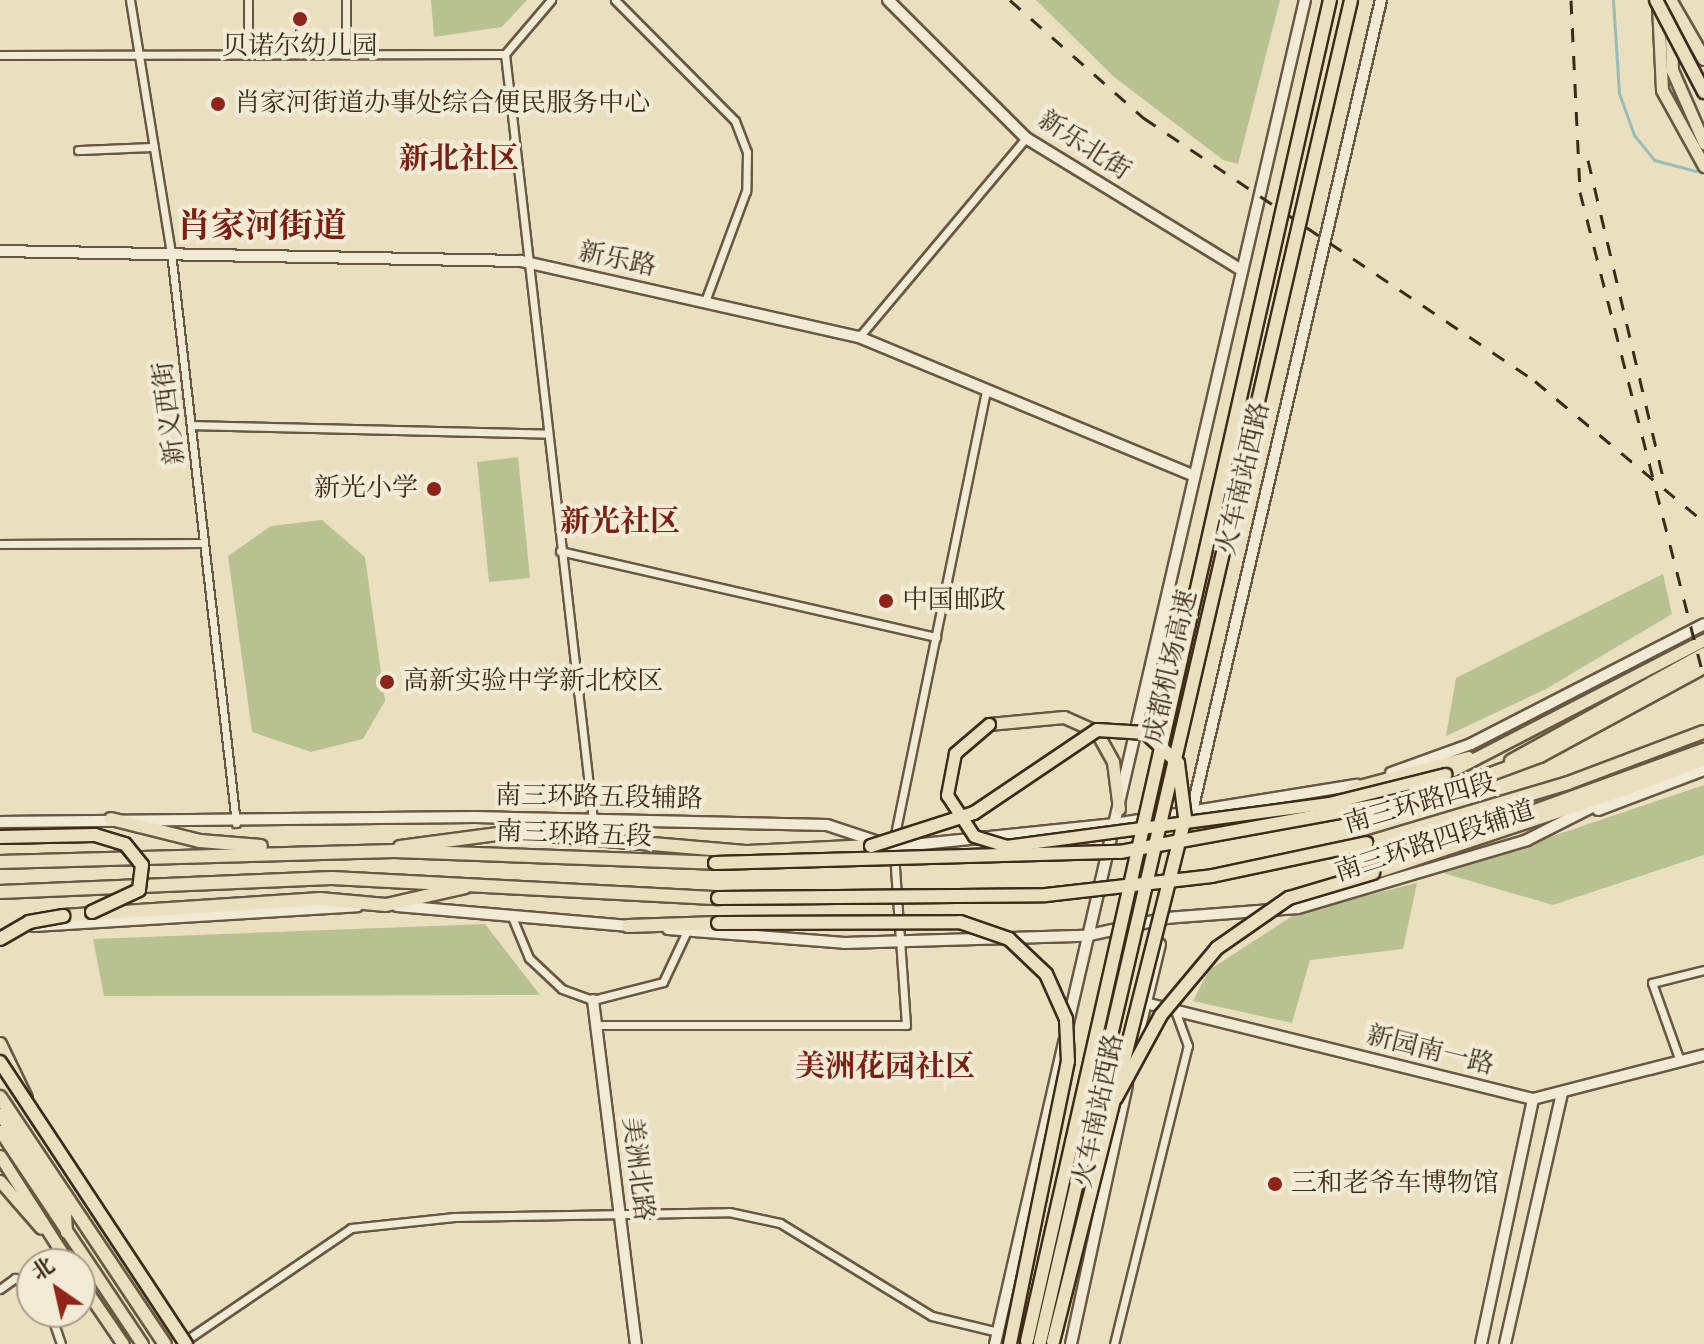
<!DOCTYPE html>
<meta charset="utf-8">
<style>
body{margin:0}
#map{position:relative;width:1704px;height:1344px;overflow:hidden;background:#eae0bf;font-family:"Libre Bodoni","Noto Serif SC",serif}
div>[style]{position:absolute}
[style*='--x']{left:calc(var(--x)*1px);top:calc(var(--y)*1px);width:calc(var(--w)*1px);rotate:calc(var(--a)*1deg)}
.green>*{inset:0;background:#b8c291}
.stream>*{height:3px;margin:-1.5px;padding:0 1.5px;transform-origin:1.5px;border-radius:1.5px;background:#98bcb7}
.roads{filter:drop-shadow(2px 0 #685842) drop-shadow(-2px 0 #685842) drop-shadow(0 2px #685842) drop-shadow(0 -2px #685842)}
.street>*{height:7px;margin:-3.5px;padding:0 3.5px;transform-origin:3.5px;border-radius:3.5px;background:#f1ebd5}
.secondary>*{height:10px;margin:-5px;padding:0 5px;transform-origin:5px;border-radius:5px;background:#f1ebd5}
.primary>*{height:11px;margin:-5.5px;padding:0 5.5px;transform-origin:5.5px;border-radius:5.5px;background:#eae0bf}
.highway>*{height:12px;margin:-6px;padding:0 6px;transform-origin:6px;border-radius:6px;background:#eae0bf}
.rail>*{height:3px;margin-top:-1.5px;transform-origin:0;background:repeating-linear-gradient(90deg,#3c2b18 0 14px,transparent 0 28px)}
.bridges{filter:drop-shadow(2px 0 #3c2b18) drop-shadow(-2px 0 #3c2b18) drop-shadow(0 2px #3c2b18) drop-shadow(0 -2px #3c2b18)}
.primary-bridge>*{height:11px;margin:-5.5px;padding:0 5.5px;transform-origin:5.5px;border-radius:5.5px;background:#eae0bf}
.highway-bridge>*{height:12px;margin:-6px;padding:0 6px;transform-origin:6px;border-radius:6px;background:#eae0bf}
.dots>*{width:22px;height:22px;translate:-50% -50%;box-sizing:border-box;border:4px solid #f1ebd5;border-radius:50%}
span{translate:-50% -50%;white-space:nowrap;text-align:center;line-height:1.15;-webkit-text-stroke:8px #f1ebd5;paint-order:stroke}
.poi-label{font-size:26px;color:#3c2b18}
.left{translate:0 -50%;text-align:left}
.right{translate:-100% -50%;text-align:right}
.street-label{font-size:26px;color:#3c2b18}
.quarter-label{font-size:30px;color:#7a1f14;font-weight:700}
.district-label{font-size:34px;color:#7a1f14;font-weight:700}
.north{position:absolute;left:16px;top:1248px;width:80px;height:80px;box-sizing:border-box;background:#f1ebd5;border:2px solid #a99e89;border-radius:50%;rotate:326deg;font-size:22px;font-weight:700;line-height:32px;text-align:center;color:#3c2b18}
.north::after{content:'';display:block;margin:auto;width:28px;height:36px;background:#8f2418;clip-path:polygon(50% 0,100% 100%,50% 72%,0 100%)}
</style>
<div id="map">
<div class="green">
<div style="clip-path:polygon(431px 0,527px 0,502px 27px,434px 37px)"></div>
<div style="clip-path:polygon(1036px 0,1280px 0,1238px 164px,1223px 160px,1113px 76px)"></div>
<div style="clip-path:polygon(518px 457px,530px 578px,489px 582px,477px 462px)"></div>
<div style="clip-path:polygon(322px 520px,365px 557px,385px 701px,363px 739px,311px 752px,252px 732px,228px 556px,271px 526px)"></div>
<div style="clip-path:polygon(1663px 574px,1672px 614px,1546px 689px,1446px 736px,1456px 678px)"></div>
<div style="clip-path:polygon(1704px 785px,1704px 855px,1553px 905px,1443px 873px)"></div>
<div style="clip-path:polygon(1417px 883px,1403px 949px,1310px 960px,1292px 1023px,1193px 1001px,1209px 970px,1297px 913px)"></div>
<div style="clip-path:polygon(485px 924px,540px 995px,104px 996px,93px 939px)"></div>
</div>
<div class="stream">
<div style="--x:1613;--y:0;--w:93;--a:86.3"></div>
<div style="--x:1619;--y:93;--w:45;--a:70.3"></div>
<div style="--x:1634;--y:135;--w:32;--a:51"></div>
<div style="--x:1654;--y:160;--w:43;--a:14.7"></div>
</div>
<div class="roads">
<div class="street">
<div style="--x:130;--y:0;--w:255;--a:80.8"></div>
<div style="--x:171;--y:252;--w:575;--a:83.51"></div>
<div style="--x:615;--y:0;--w:170;--a:45.2"></div>
<div style="--x:735;--y:121;--w:33;--a:69"></div>
<div style="--x:747;--y:152;--w:39;--a:91"></div>
<div style="--x:746;--y:191;--w:117;--a:110.4"></div>
<div style="--x:346;--y:51;--w:51;--a:-90"></div>
<div style="--x:299;--y:52;--w:29;--a:-86"></div>
<div style="--x:248;--y:53;--w:53;--a:-90"></div>
<div style="--x:505;--y:54;--w:772;--a:83.45"></div>
<div style="--x:505;--y:54;--w:71;--a:-49.6"></div>
<div style="--x:0;--y:55;--w:505;--a:-0.11"></div>
<div style="--x:78;--y:150;--w:76;--a:-2.3"></div>
<div style="--x:859;--y:337;--w:260;--a:-50"></div>
<div style="--x:192;--y:425;--w:356;--a:1.4"></div>
<div style="--x:0;--y:544;--w:204;--a:-0.3"></div>
<div style="--x:560;--y:551;--w:386;--a:12.9"></div>
<div style="--x:894;--y:839;--w:458;--a:-78.4"></div>
<div style="--x:512;--y:917;--w:44;--a:67.5"></div>
<div style="--x:529;--y:958;--w:45;--a:43.2"></div>
<div style="--x:562;--y:989;--w:33;--a:20"></div>
<div style="--x:593;--y:1000;--w:72;--a:-14.4"></div>
<div style="--x:663;--y:982;--w:56;--a:-64.8"></div>
<div style="--x:597;--y:1025;--w:309;--a:0"></div>
<div style="--x:906;--y:1025;--w:170;--a:-94"></div>
<div style="--x:1680;--y:1061;--w:83;--a:-109.7"></div>
<div style="--x:1652;--y:983;--w:54;--a:-14"></div>
<div style="--x:0;--y:1289;--w:19;--a:-36"></div>
<div style="--x:15;--y:1278;--w:20;--a:33"></div>
<div style="--x:50;--y:1312;--w:34;--a:71"></div>
<div style="--x:182;--y:1343;--w:204;--a:-34.2"></div>
<div style="--x:351;--y:1228;--w:104;--a:-6.1"></div>
<div style="--x:454;--y:1217;--w:275;--a:-1"></div>
<div style="--x:729;--y:1212;--w:52;--a:12.2"></div>
<div style="--x:780;--y:1223;--w:178;--a:31.5"></div>
<div style="--x:932;--y:1316;--w:68;--a:13.6"></div>
<div style="--x:1114;--y:1344;--w:307;--a:-76.1"></div>
<div style="--x:1188;--y:1046;--w:37;--a:-110"></div>
</div>
<div class="secondary">
<div style="--x:888;--y:0;--w:195;--a:45"></div>
<div style="--x:1026;--y:138;--w:252;--a:31.5"></div>
<div style="--x:0;--y:251;--w:521;--a:1.1"></div>
<div style="--x:521;--y:261;--w:346;--a:12.7"></div>
<div style="--x:859;--y:337;--w:360;--a:22.5"></div>
<div style="--x:1391;--y:773;--w:85;--a:-19.9"></div>
<div style="--x:1471;--y:744;--w:262;--a:-27.2"></div>
<div style="--x:1598;--y:810;--w:113;--a:-20.7"></div>
<div style="--x:1191;--y:815;--w:837;--a:-76.88"></div>
<div style="--x:0;--y:822;--w:475;--a:-0.6"></div>
<div style="--x:475;--y:817;--w:352;--a:1.3"></div>
<div style="--x:827;--y:825;--w:70;--a:18.4"></div>
<div style="--x:893;--y:847;--w:223;--a:-5.9"></div>
<div style="--x:1115;--y:824;--w:245;--a:-9.2"></div>
<div style="--x:397;--y:906;--w:236;--a:4.9"></div>
<div style="--x:34;--y:926;--w:324;--a:-3.5"></div>
<div style="--x:668;--y:929;--w:177;--a:4.5"></div>
<div style="--x:844;--y:943;--w:241;--a:-1.7"></div>
<div style="--x:1085;--y:936;--w:83;--a:-12.5"></div>
<div style="--x:1166;--y:918;--w:132;--a:-4.3"></div>
<div style="--x:1298;--y:908;--w:239;--a:-16.5"></div>
<div style="--x:1527;--y:840;--w:89;--a:-26.9"></div>
<div style="--x:593;--y:1000;--w:347;--a:82.9"></div>
<div style="--x:1145;--y:1003;--w:400;--a:13.9"></div>
<div style="--x:1533;--y:1099;--w:177;--a:-14.4"></div>
<div style="--x:1068;--y:1023;--w:1050;--a:-76.96"></div>
<div style="--x:1131;--y:1064;--w:123;--a:-76.4"></div>
<div style="--x:995;--y:1344;--w:310;--a:-77.1"></div>
<div style="--x:1071;--y:1344;--w:266;--a:-77.8"></div>
<div style="--x:1481;--y:1344;--w:250;--a:-78"></div>
<div style="--x:1505;--y:1344;--w:257;--a:-77.2"></div>
</div>
<div class="primary">
<div style="--x:1670;--y:0;--w:70;--a:88.4"></div>
<div style="--x:1672;--y:70;--w:80;--a:66.3"></div>
<div style="--x:1658;--y:5;--w:85;--a:87.3"></div>
<div style="--x:1662;--y:90;--w:87;--a:61.1"></div>
<div style="--x:989;--y:724;--w:75;--a:-5.3"></div>
<div style="--x:1064;--y:717;--w:35;--a:24"></div>
<div style="--x:1096;--y:731;--w:35;--a:61"></div>
<div style="--x:1113;--y:762;--w:47;--a:82.7"></div>
<div style="--x:1445;--y:774;--w:292;--a:-27.4"></div>
<div style="--x:1351;--y:788;--w:121;--a:-14.8"></div>
<div style="--x:1623;--y:790;--w:87;--a:-20.9"></div>
<div style="--x:0;--y:1114;--w:119;--a:57"></div>
<div style="--x:65;--y:1214;--w:18;--a:87"></div>
<div style="--x:0;--y:1131;--w:256;--a:56.3"></div>
<div style="--x:0;--y:1156;--w:128;--a:57.4"></div>
<div style="--x:0;--y:1181;--w:62;--a:48.9"></div>
<div style="--x:80;--y:1281;--w:76;--a:55.7"></div>
</div>
<div class="highway">
<div style="--x:1670;--y:0;--w:68;--a:60"></div>
<div style="--x:1511;--y:761;--w:221;--a:-29"></div>
<div style="--x:1434;--y:795;--w:113;--a:-20.2"></div>
<div style="--x:1540;--y:756;--w:187;--a:-28.5"></div>
<div style="--x:111;--y:819;--w:92;--a:13.9"></div>
<div style="--x:200;--y:841;--w:61;--a:4.7"></div>
<div style="--x:1367;--y:843;--w:210;--a:-16.6"></div>
<div style="--x:1568;--y:783;--w:145;--a:-20.6"></div>
<div style="--x:400;--y:847;--w:114;--a:-7.6"></div>
<div style="--x:513;--y:832;--w:236;--a:4.9"></div>
<div style="--x:748;--y:852;--w:123;--a:-2.8"></div>
<div style="--x:1336;--y:853;--w:56;--a:1"></div>
<div style="--x:1392;--y:854;--w:50;--a:-10.4"></div>
<div style="--x:1441;--y:845;--w:280;--a:-19.9"></div>
<div style="--x:0;--y:862;--w:394;--a:-1.6"></div>
<div style="--x:394;--y:851;--w:321;--a:2.1"></div>
<div style="--x:1373;--y:873;--w:263;--a:-18.4"></div>
<div style="--x:0;--y:892;--w:332;--a:-2.4"></div>
<div style="--x:332;--y:878;--w:387;--a:3"></div>
<div style="--x:63;--y:916;--w:258;--a:-3.8"></div>
<div style="--x:320;--y:899;--w:66;--a:5.2"></div>
<div style="--x:386;--y:905;--w:81;--a:-12.8"></div>
<div style="--x:628;--y:926;--w:90;--a:-1.9"></div>
<div style="--x:0;--y:1044;--w:60;--a:64.3"></div>
<div style="--x:0;--y:1097;--w:297;--a:56.3"></div>
</div>
</div>
<div class="rail">
<div style="--x:1010;--y:0;--w:179;--a:41.4"></div>
<div style="--x:1144;--y:118;--w:471;--a:33.9"></div>
<div style="--x:1535;--y:381;--w:220;--a:39.8"></div>
<div style="--x:1571;--y:0;--w:192;--a:87.3"></div>
<div style="--x:1580;--y:192;--w:502;--a:75.69"></div>
<div style="--x:1588;--y:160;--w:335;--a:76.7"></div>
</div>
<div class="bridges">
<div class="primary-bridge">
<div style="--x:989;--y:724;--w:45;--a:139.5"></div>
<div style="--x:955;--y:753;--w:43;--a:100.8"></div>
<div style="--x:947;--y:795;--w:49;--a:56.6"></div>
<div style="--x:974;--y:836;--w:34;--a:17"></div>
<div style="--x:1006;--y:846;--w:326;--a:-7.6"></div>
<div style="--x:1329;--y:803;--w:120;--a:-14"></div>
</div>
<div class="highway-bridge">
<div style="--x:1656;--y:0;--w:104;--a:62.4"></div>
<div style="--x:0;--y:837;--w:95;--a:-1.2"></div>
<div style="--x:95;--y:835;--w:31;--a:17"></div>
<div style="--x:125;--y:844;--w:27;--a:51"></div>
<div style="--x:142;--y:865;--w:25;--a:97"></div>
<div style="--x:139;--y:890;--w:52;--a:154.9"></div>
<div style="--x:871;--y:846;--w:108;--a:-17.8"></div>
<div style="--x:974;--y:813;--w:148;--a:-34"></div>
<div style="--x:1097;--y:730;--w:49;--a:3.5"></div>
<div style="--x:1146;--y:733;--w:44;--a:43.2"></div>
<div style="--x:1178;--y:763;--w:55;--a:82.7"></div>
<div style="--x:1185;--y:818;--w:540;--a:104.14"></div>
<div style="--x:715;--y:863;--w:405;--a:-1.6"></div>
<div style="--x:1120;--y:852;--w:319;--a:-10.3"></div>
<div style="--x:718;--y:898;--w:328;--a:-0.5"></div>
<div style="--x:1046;--y:895;--w:167;--a:-6.5"></div>
<div style="--x:1212;--y:876;--w:158;--a:-12"></div>
<div style="--x:718;--y:923;--w:242;--a:-0.2"></div>
<div style="--x:960;--y:922;--w:52;--a:19.1"></div>
<div style="--x:1009;--y:939;--w:51;--a:43.4"></div>
<div style="--x:1046;--y:974;--w:49;--a:66"></div>
<div style="--x:1066;--y:1019;--w:42;--a:87.3"></div>
<div style="--x:1068;--y:1061;--w:289;--a:101.6"></div>
<div style="--x:0;--y:939;--w:34;--a:-30"></div>
<div style="--x:29;--y:922;--w:35;--a:-10"></div>
<div style="--x:0;--y:1062;--w:338;--a:56.6"></div>
<div style="--x:1116;--y:1098;--w:94;--a:-61.5"></div>
<div style="--x:1161;--y:1015;--w:87;--a:-50.1"></div>
<div style="--x:1217;--y:948;--w:88;--a:-34.8"></div>
<div style="--x:1289;--y:898;--w:88;--a:-16.6"></div>
<div style="--x:1027;--y:1341;--w:1375;--a:-77.27"></div>
<div style="--x:1040;--y:1342;--w:1378;--a:-76.95"></div>
</div>
</div>
<div class="dots">
<div style="left:300px;top:19px;background:#8f2418"></div>
<div style="left:218px;top:104px;background:#8f2418"></div>
<div style="left:434px;top:489px;background:#8f2418"></div>
<div style="left:886px;top:601px;background:#8f2418"></div>
<div style="left:387px;top:682px;background:#8f2418"></div>
<div style="left:1275px;top:1184px;background:#8f2418"></div>
</div>
<div class="poi-label">
<span style="left:300px;top:47px">贝诺尔幼儿园</span>
<span class="left" style="left:234px;top:104px">肖家河街道办事处综合便民服务中心</span>
<span class="right" style="left:418px;top:489px">新光小学</span>
<span class="left" style="left:902px;top:601px">中国邮政</span>
<span class="left" style="left:403px;top:682px">高新实验中学新北校区</span>
<span class="left" style="left:1291px;top:1184px">三和老爷车博物馆</span>
</div>
<div class="street-label">
<span style="left:1084px;top:146px;rotate:33deg">新乐北街</span>
<span style="left:617px;top:260px;rotate:12deg">新乐路</span>
<span style="left:170px;top:413px;rotate:-97deg">新义西街</span>
<span style="left:1244px;top:479px;rotate:-77deg">火车南站西路</span>
<span style="left:1171px;top:667px;rotate:-77deg">成都机场高速</span>
<span style="left:599px;top:798px;rotate:1deg">南三环路五段辅路</span>
<span style="left:1420px;top:804px;rotate:-16deg">南三环路四段</span>
<span style="left:574px;top:835px;rotate:2deg">南三环路五段</span>
<span style="left:1435px;top:842px;rotate:-18deg">南三环路四段辅道</span>
<span style="left:1430px;top:1051px;rotate:14deg">新园南一路</span>
<span style="left:1099px;top:1111px;rotate:-78deg">火车南站西路</span>
<span style="left:637px;top:1169px;rotate:83deg">美洲北路</span>
</div>
<div class="quarter-label">
<span style="left:459px;top:159px">新北社区</span>
<span style="left:620px;top:522px">新光社区</span>
<span style="left:885px;top:1067px">美洲花园社区</span>
</div>
<div class="district-label">
<span style="left:262px;top:228px">肖家河街道</span>
</div>
<div class="north">北</div>
</div>
